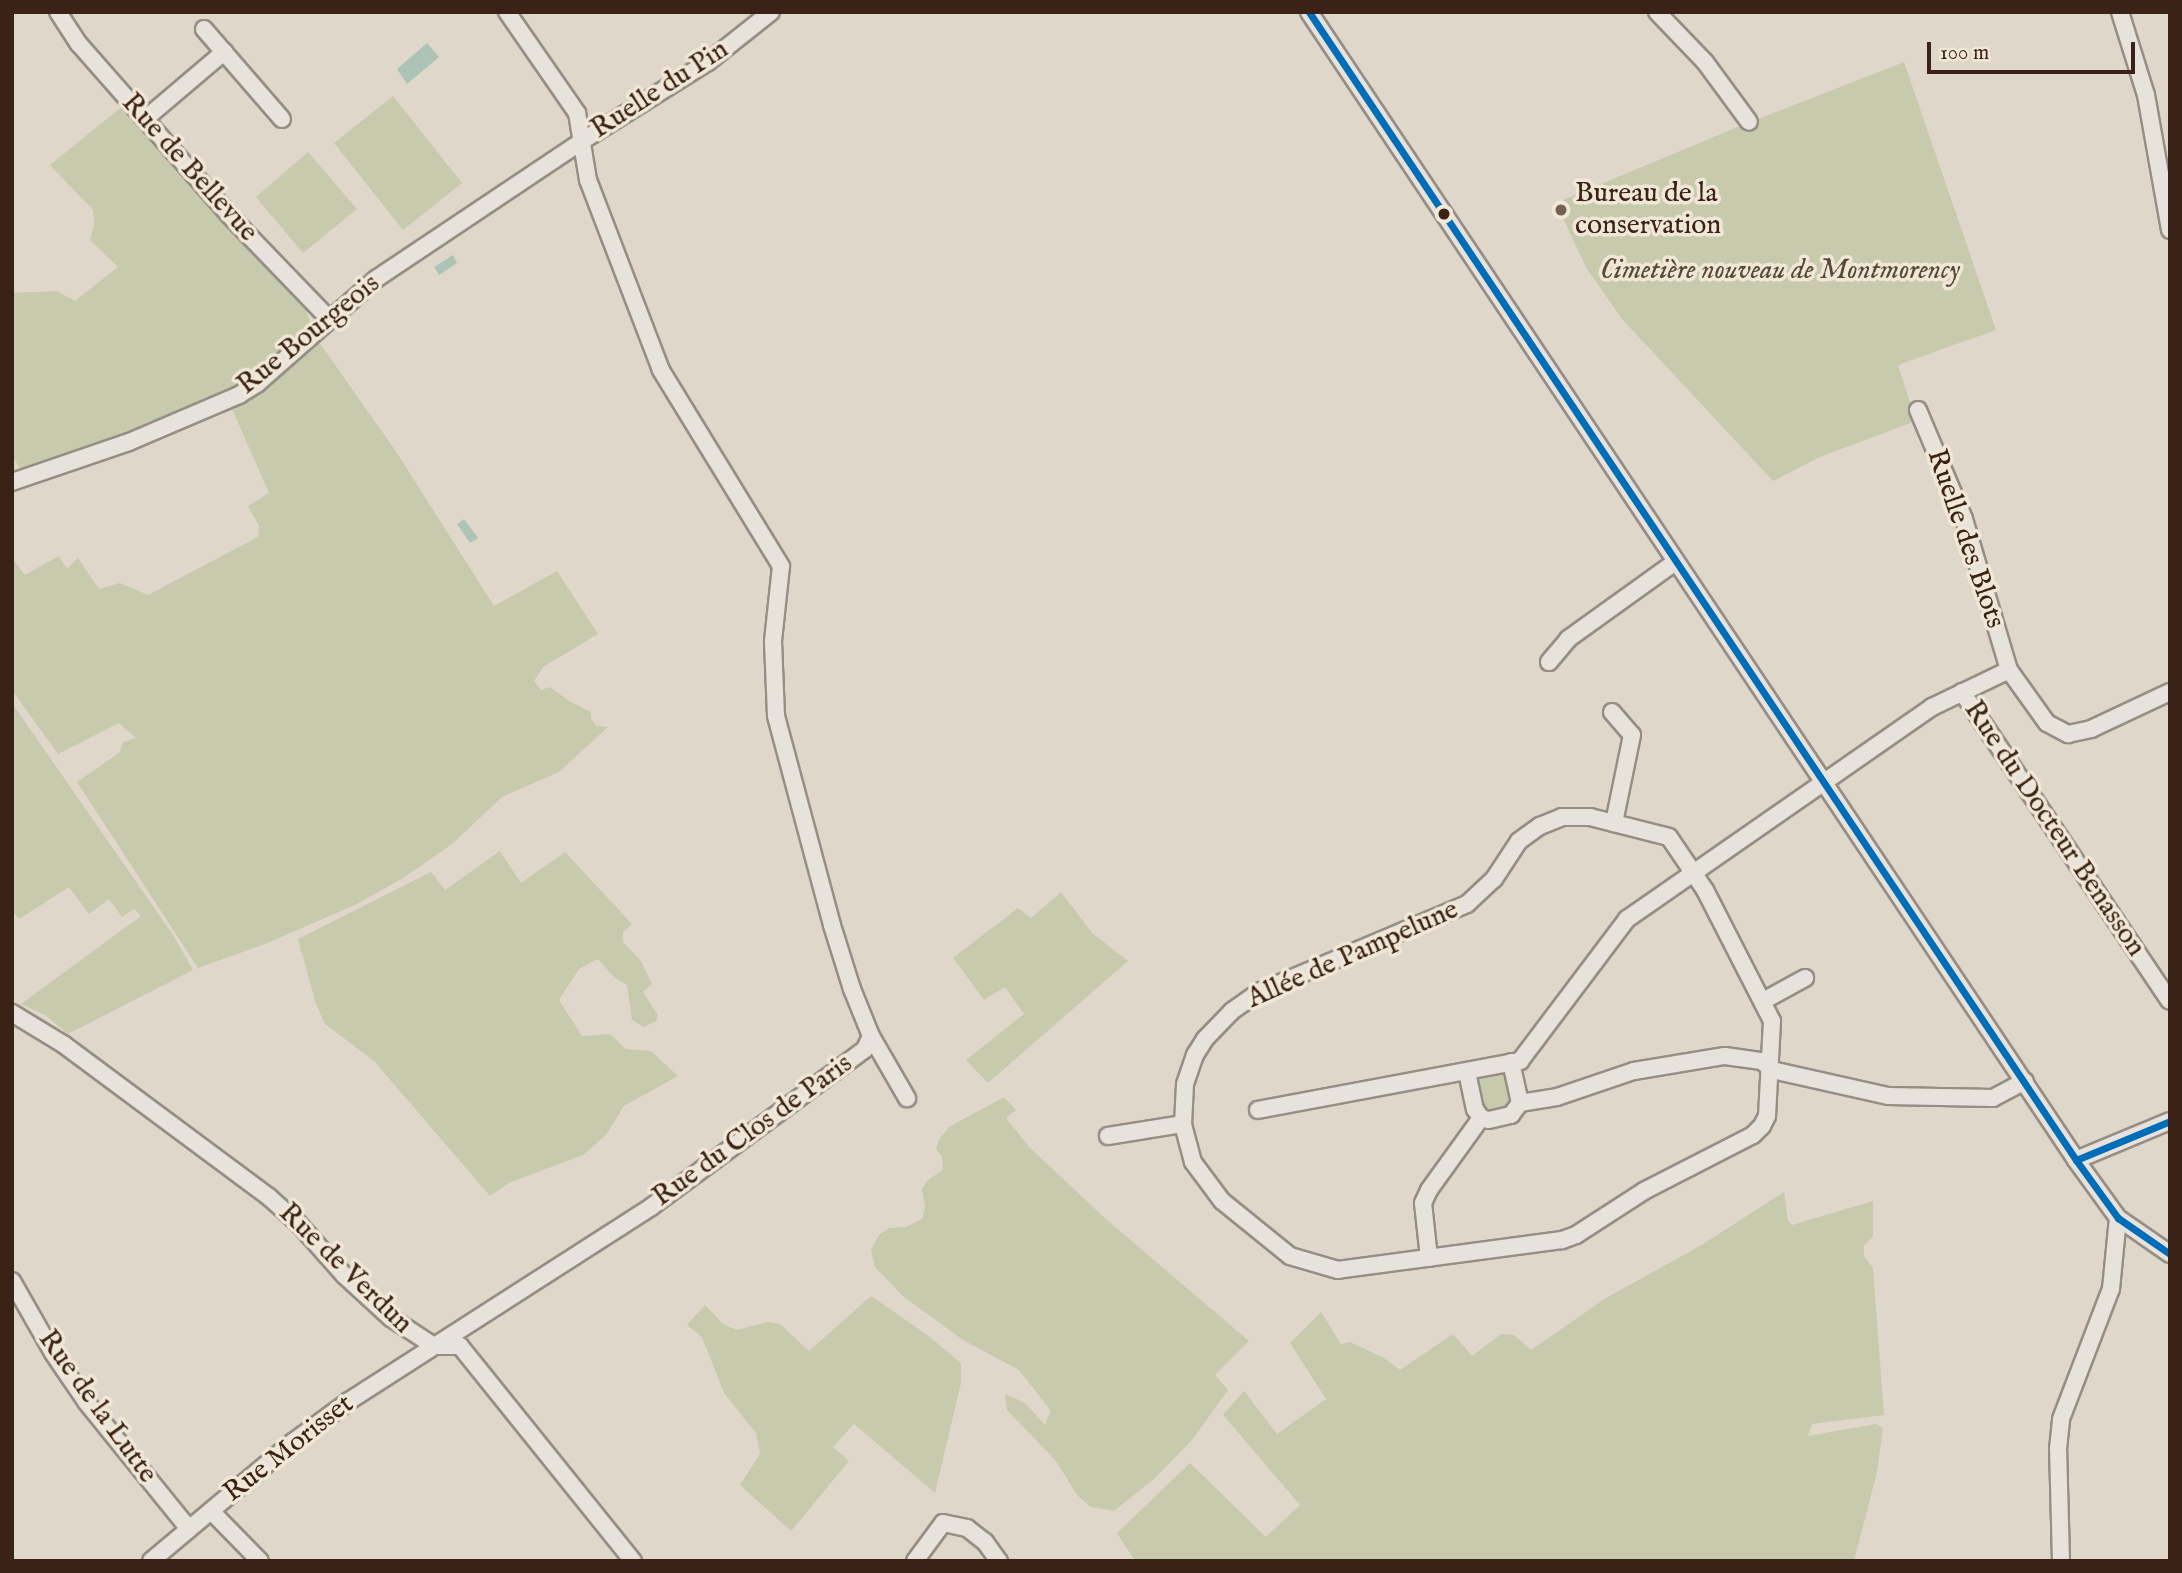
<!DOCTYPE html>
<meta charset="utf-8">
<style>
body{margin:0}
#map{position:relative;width:2182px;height:1573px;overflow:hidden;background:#dfd7ca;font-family:"IM FELL English",serif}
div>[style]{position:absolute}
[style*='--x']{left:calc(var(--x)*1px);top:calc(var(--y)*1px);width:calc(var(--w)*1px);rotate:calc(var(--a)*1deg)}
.green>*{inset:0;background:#c7caac}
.water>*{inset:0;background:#adc3b6}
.roads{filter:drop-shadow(2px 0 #968e85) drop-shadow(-2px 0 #968e85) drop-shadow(0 2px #968e85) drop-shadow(0 -2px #968e85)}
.minor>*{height:16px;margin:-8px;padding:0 8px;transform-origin:8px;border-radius:8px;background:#e7e3dc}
.bus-1>*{height:7px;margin:-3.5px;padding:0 3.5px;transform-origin:3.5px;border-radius:3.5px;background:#006db8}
.dots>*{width:19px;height:19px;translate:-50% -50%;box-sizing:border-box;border:4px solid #f0e7d7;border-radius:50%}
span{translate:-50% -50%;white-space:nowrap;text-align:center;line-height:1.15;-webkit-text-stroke:7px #f0e7d7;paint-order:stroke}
.street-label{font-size:28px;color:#3a2216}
.poi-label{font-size:28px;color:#3a2216}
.left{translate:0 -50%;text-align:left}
.park-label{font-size:28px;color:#584a36;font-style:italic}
.frame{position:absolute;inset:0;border:14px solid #3a2216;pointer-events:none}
.scale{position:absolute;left:1927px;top:42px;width:208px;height:32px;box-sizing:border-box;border:4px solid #3a2216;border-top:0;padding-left:9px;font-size:21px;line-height:24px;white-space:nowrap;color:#3a2216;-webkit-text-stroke:5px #f0e7d7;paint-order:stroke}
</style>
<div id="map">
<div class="green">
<div style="clip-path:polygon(1904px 62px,1996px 330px,1898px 365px,1916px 421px,1820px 457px,1773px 481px,1622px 319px,1587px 269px,1562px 216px,1569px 212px,1563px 200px,1740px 126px)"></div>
<div style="clip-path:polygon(393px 96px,462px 183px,403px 230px,334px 143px)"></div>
<div style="clip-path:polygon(124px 105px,304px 305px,310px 322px,255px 374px,226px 393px,125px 436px,22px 472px,12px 455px,12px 293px,57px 291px,75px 301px,118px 267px,90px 240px,94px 225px,93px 210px,50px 165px)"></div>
<div style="clip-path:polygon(308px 152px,357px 209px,303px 253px,256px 197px)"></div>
<div style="clip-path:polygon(319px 342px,397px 453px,494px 606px,557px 571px,598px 634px,543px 667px,534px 681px,541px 690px,550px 687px,569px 701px,591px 712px,591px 718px,596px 726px,608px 727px,559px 772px,502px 797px,452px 844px,403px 878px,357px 904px,265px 944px,198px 968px,77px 782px,119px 753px,123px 742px,136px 738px,119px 723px,58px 754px,12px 690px,12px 558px,25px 575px,59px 556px,67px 569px,78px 558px,99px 589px,120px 583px,148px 595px,258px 537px,259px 526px,248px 506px,269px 493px,232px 409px,282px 375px)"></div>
<div style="clip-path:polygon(12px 703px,173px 935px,193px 970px,68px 1034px,45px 1015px,21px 1004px,141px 916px,134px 909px,122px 917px,109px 899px,89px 914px,69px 887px,19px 919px,12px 910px)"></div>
<div style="clip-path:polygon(500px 851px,521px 883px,565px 852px,632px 924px,623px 932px,623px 942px,641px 961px,652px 984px,643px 992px,658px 1015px,656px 1021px,644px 1027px,632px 1020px,627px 985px,615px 978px,598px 959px,579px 969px,559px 1000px,582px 1036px,610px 1034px,626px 1049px,651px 1051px,678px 1076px,624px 1106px,606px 1135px,583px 1155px,509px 1183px,490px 1196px,374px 1061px,325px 1024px,315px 1001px,298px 939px,431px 872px,445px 890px)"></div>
<div style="clip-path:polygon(1061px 892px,1092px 933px,1128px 961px,988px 1083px,966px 1060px,1024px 1014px,1005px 987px,984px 1000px,953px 958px,1018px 908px,1031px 918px)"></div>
<div style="clip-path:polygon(1499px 1071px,1508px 1077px,1512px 1100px,1506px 1110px,1489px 1114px,1480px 1108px,1475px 1084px,1481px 1074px)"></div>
<div style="clip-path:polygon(1004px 1097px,1016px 1110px,1006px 1118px,1029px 1147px,1107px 1220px,1249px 1341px,1215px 1375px,1228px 1390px,1192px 1440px,1155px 1478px,1114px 1511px,1091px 1507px,1077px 1495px,1056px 1461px,1007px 1410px,1005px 1394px,1025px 1403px,1045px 1425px,1051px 1411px,1019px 1370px,963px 1340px,904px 1297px,875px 1267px,871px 1250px,879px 1235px,889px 1228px,906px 1227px,922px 1219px,925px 1207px,922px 1189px,928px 1180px,943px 1170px,942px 1157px,936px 1149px,940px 1138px,949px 1127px)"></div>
<div style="clip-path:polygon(1784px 1192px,1788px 1221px,1792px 1225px,1873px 1201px,1873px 1236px,1864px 1246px,1864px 1256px,1873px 1268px,1884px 1415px,1812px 1424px,1808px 1436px,1876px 1424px,1883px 1428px,1877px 1472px,1854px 1561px,1135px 1561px,1117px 1533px,1190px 1463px,1266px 1537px,1300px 1505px,1223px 1415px,1244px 1391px,1277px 1434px,1326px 1399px,1290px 1343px,1321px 1312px,1341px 1344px,1350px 1342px,1384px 1358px,1400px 1370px,1453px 1334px,1472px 1356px,1501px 1334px,1514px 1335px,1531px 1350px,1606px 1298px,1700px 1246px)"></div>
<div style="clip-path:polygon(871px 1296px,926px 1334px,961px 1363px,961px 1383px,935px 1493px,854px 1424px,833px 1447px,849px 1461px,791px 1531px,740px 1485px,760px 1454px,756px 1433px,724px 1393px,702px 1337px,687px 1325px,705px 1305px,723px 1324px,737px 1330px,767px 1322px,780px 1324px,809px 1351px)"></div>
</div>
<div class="water">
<div style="clip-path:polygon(427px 43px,439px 57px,407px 84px,397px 69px)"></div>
<div style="clip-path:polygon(453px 255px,457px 263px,439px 275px,434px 267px)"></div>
<div style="clip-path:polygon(464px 519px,478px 538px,470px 543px,457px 524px)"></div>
</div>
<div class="roads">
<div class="minor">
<div style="--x:58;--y:12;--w:38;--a:57"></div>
<div style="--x:79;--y:44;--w:227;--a:48.7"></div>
<div style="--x:229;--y:215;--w:143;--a:46.1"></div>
<div style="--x:1309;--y:12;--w:1381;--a:56.25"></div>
<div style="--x:2076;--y:1160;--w:72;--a:54.1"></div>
<div style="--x:2118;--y:1218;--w:63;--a:34.7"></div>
<div style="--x:1657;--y:12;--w:69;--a:46.2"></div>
<div style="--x:1705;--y:62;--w:74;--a:53.7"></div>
<div style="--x:2120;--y:12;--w:87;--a:72.6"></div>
<div style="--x:2146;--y:95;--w:137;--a:79.9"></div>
<div style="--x:204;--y:29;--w:119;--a:49.1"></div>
<div style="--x:145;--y:119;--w:104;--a:-40.3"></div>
<div style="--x:1918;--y:410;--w:118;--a:67.1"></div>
<div style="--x:1964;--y:519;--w:158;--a:73.4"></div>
<div style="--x:2009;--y:670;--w:65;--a:54.4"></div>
<div style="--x:2047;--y:723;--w:24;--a:28"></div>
<div style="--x:2068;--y:734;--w:24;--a:-12"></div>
<div style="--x:2091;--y:729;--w:87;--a:-25.1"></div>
<div style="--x:12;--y:482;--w:124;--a:-18.9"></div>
<div style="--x:129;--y:442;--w:120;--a:-23.1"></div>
<div style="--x:239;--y:395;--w:22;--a:-32"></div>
<div style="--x:258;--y:383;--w:157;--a:-41.4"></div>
<div style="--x:376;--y:279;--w:248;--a:-33.8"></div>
<div style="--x:582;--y:141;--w:149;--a:-32.1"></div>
<div style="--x:708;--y:62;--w:80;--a:-38.4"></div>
<div style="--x:1549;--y:662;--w:30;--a:-50"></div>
<div style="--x:1568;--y:639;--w:132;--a:-35.7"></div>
<div style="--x:1962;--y:692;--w:372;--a:56.1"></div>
<div style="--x:1612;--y:712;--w:30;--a:49"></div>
<div style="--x:1632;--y:735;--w:90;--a:101.6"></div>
<div style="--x:1562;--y:817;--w:28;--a:0"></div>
<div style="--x:1590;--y:817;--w:81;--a:14.2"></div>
<div style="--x:1669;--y:837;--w:64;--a:55.8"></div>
<div style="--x:1705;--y:890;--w:147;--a:62.9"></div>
<div style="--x:1772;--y:1021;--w:95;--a:93"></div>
<div style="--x:1767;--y:1116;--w:11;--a:117"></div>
<div style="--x:1762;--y:1126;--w:13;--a:135"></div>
<div style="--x:1753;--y:1135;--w:123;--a:152.8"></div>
<div style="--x:1644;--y:1191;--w:81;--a:147.1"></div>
<div style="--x:1576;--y:1235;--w:15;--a:160"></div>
<div style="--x:1562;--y:1240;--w:226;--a:172.4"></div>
<div style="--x:1338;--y:1270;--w:50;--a:-163.7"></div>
<div style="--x:1290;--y:1256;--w:87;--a:-141"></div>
<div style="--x:1222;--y:1201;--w:49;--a:-126.6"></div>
<div style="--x:1193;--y:1162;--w:39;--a:-105"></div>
<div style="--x:1183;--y:1124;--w:40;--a:-87.1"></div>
<div style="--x:1185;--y:1084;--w:31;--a:-71"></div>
<div style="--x:1195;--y:1055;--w:19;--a:-58"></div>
<div style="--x:1205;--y:1039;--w:39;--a:-46"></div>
<div style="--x:1232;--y:1011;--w:35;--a:-35"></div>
<div style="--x:1261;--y:991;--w:224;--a:-22.9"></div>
<div style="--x:1467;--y:904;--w:37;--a:-43"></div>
<div style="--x:1494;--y:879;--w:45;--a:-56.7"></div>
<div style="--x:1519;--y:841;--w:26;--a:-36"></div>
<div style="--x:1540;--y:826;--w:24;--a:-22"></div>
<div style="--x:1763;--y:1001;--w:48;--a:-28.7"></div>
<div style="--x:12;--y:1013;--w:60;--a:31.3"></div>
<div style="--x:63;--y:1044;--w:257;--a:36.6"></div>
<div style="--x:269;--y:1197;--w:39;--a:42"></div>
<div style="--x:298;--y:1223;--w:69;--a:48.5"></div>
<div style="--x:344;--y:1275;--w:64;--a:42.5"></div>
<div style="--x:391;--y:1318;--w:51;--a:33.1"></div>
<div style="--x:434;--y:1346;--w:26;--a:0"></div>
<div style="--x:460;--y:1346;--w:276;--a:51.2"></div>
<div style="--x:871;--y:1036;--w:72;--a:59.9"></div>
<div style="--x:1511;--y:1062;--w:42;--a:77.6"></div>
<div style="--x:1467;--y:1072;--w:38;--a:78"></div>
<div style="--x:1475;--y:1109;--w:11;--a:56"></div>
<div style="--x:1258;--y:1110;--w:267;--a:-10.6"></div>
<div style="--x:1520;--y:1061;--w:178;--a:-53"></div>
<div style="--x:1627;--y:919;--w:371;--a:-34.8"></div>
<div style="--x:1932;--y:707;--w:85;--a:-25.7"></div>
<div style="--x:1108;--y:1136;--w:76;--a:-9.1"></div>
<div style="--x:2076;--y:1160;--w:102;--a:-22.5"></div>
<div style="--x:1429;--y:1258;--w:55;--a:-96.2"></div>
<div style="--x:1423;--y:1203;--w:14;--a:-65"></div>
<div style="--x:1429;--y:1190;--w:89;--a:-54.2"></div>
<div style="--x:1481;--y:1118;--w:8;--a:14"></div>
<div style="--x:1489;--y:1120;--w:23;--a:-13"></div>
<div style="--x:1511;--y:1115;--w:15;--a:-53"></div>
<div style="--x:1520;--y:1103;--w:37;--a:-9"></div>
<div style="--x:1557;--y:1097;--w:81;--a:-18.7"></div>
<div style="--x:1634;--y:1071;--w:92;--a:-9.4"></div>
<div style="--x:1725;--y:1056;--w:37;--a:8"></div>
<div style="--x:1762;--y:1061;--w:13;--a:42"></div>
<div style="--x:1772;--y:1070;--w:119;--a:12.6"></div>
<div style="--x:1888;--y:1096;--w:105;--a:1.1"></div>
<div style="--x:1993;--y:1098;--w:36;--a:-28"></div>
<div style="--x:12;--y:1281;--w:83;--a:60.3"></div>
<div style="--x:53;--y:1353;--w:60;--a:55.8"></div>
<div style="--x:87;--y:1403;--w:162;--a:51"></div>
<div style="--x:211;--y:1511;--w:70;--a:45.6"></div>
<div style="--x:151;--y:1561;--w:185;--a:-40"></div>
<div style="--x:293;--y:1442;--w:69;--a:-36.2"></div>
<div style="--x:349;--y:1401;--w:359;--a:-32.7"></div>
<div style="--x:651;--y:1207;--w:266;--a:-36.4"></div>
<div style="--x:865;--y:1049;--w:14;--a:-65"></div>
<div style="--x:871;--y:1036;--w:51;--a:-112"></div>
<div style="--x:852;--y:989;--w:67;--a:-107.4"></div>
<div style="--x:832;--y:925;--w:216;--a:-105"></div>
<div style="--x:776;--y:716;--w:75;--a:-92.3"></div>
<div style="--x:773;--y:641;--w:75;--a:-83.9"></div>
<div style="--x:781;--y:566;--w:230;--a:-121.5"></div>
<div style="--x:661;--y:370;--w:204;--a:-111"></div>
<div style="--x:588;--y:180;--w:68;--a:-99.3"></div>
<div style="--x:577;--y:113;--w:123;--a:-124.7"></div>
<div style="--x:915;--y:1561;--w:47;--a:-53.6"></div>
<div style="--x:943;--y:1523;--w:25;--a:12"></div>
<div style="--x:967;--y:1528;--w:23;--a:38"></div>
<div style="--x:985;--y:1542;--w:24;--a:54"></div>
<div style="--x:2061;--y:1561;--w:112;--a:-91.5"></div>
<div style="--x:2058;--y:1449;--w:30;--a:-84"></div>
<div style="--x:2061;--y:1419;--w:139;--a:-69"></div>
<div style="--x:2111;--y:1289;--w:71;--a:-84.4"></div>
</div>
</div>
<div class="bus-1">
<div style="--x:1309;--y:12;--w:1381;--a:56.25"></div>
<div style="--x:2076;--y:1160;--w:72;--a:54.1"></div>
<div style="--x:2118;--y:1218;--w:63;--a:34.7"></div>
<div style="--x:2076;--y:1160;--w:102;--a:-22.5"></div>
</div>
<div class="dots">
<div style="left:1561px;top:210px;background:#746155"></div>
<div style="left:1444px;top:214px;background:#3a2216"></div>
</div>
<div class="street-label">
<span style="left:660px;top:90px;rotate:-33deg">Ruelle du Pin</span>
<span style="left:189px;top:168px;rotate:48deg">Rue de Bellevue</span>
<span style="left:309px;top:335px;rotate:-39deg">Rue Bourgeois</span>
<span style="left:1965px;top:539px;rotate:71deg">Ruelle des Blots</span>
<span style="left:2054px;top:829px;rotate:56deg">Rue du Docteur Benasson</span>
<span style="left:1353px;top:955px;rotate:-24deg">Allée de Pampelune</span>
<span style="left:753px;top:1131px;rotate:-36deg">Rue du Clos de Paris</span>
<span style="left:345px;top:1269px;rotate:44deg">Rue de Verdun</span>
<span style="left:97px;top:1407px;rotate:54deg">Rue de la Lutte</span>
<span style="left:289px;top:1449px;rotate:-38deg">Rue Morisset</span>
</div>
<div class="poi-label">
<span class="left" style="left:1575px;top:210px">Bureau de la<br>conservation</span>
</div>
<div class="park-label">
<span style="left:1780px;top:271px">Cimetière nouveau de Montmorency</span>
</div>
<div class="frame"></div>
<div class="scale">100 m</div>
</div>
